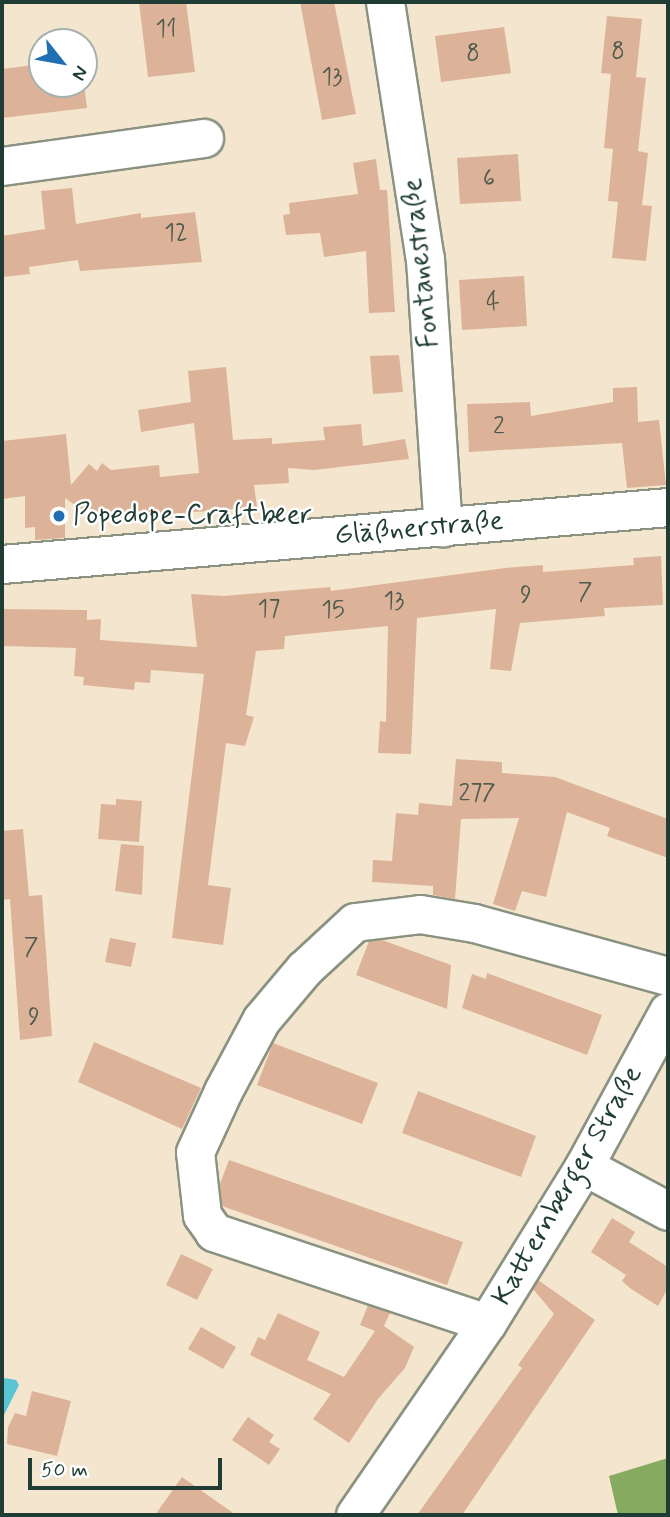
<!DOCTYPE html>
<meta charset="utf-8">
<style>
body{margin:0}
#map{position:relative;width:670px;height:1517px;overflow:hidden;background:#f4e6ce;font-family:Mynerve,sans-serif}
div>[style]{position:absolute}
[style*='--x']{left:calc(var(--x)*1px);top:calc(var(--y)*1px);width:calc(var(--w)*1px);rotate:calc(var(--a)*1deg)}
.forest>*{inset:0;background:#86aa60}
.water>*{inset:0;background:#5ac5d3}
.building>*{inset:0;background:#dcb398}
.roads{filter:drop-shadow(2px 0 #8a9281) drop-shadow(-2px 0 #8a9281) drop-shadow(0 2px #8a9281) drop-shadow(0 -2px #8a9281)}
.minor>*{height:37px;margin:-18.5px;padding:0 18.5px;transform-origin:18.5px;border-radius:18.5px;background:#fff}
.dots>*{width:19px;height:19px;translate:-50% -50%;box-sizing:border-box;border:4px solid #fff;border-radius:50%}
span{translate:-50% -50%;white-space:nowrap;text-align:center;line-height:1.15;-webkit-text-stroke:5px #fff;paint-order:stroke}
.number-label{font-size:24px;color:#4e5a4d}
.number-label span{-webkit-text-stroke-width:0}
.street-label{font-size:28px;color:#1f3d34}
.poi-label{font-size:28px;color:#1f3d34}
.left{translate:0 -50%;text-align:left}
.frame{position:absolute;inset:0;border:4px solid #1f3d34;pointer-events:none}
.north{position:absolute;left:28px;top:28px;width:70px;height:70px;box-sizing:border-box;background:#fff;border:2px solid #a5b1ae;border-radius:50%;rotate:121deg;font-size:19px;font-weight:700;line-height:28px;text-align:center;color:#1f3d34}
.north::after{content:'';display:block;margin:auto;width:24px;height:32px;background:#1f6fb2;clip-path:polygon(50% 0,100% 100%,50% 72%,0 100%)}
.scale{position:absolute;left:28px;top:1458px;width:194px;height:32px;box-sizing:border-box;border:4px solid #1f3d34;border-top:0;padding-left:9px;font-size:21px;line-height:24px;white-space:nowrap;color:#1f3d34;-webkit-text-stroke:5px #fff;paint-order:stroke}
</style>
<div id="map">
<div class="forest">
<div style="clip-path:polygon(668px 1458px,668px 1515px,618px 1515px,609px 1476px)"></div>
</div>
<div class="water">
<div style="clip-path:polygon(4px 1378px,16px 1380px,19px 1385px,2px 1419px)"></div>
</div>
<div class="building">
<div style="clip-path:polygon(139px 2px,186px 2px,195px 72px,148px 77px)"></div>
<div style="clip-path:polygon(300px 2px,334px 2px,356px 114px,322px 120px)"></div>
<div style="clip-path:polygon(607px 16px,642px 19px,636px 77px,646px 78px,638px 151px,648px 153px,642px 205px,652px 206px,646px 261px,612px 258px,618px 202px,608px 201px,613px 149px,604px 148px,611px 74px,601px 73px)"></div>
<div style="clip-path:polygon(504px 27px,511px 73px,441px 82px,435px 36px)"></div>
<div style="clip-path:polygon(42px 64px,42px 84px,84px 84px,87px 108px,2px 118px,2px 69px)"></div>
<div style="clip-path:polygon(518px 154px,521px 201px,460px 204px,457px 158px)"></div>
<div style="clip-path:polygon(376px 159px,380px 190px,387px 190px,395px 312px,369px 313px,366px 251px,324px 257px,320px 233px,286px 235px,283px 215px,290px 214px,289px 203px,358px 194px,353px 163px)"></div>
<div style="clip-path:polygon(72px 188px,76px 224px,141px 213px,141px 218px,195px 212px,202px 262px,80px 271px,78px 260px,29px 267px,30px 274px,2px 277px,2px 236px,45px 229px,41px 191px)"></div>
<div style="clip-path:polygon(524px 276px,527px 326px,462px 330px,459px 280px)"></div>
<div style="clip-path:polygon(399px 355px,403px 392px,373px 394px,370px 356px)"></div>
<div style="clip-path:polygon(226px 367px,233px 440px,272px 438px,272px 444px,325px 440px,323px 427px,361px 424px,363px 446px,405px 439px,409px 459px,314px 470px,288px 468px,289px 483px,254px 485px,257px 507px,97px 520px,65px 498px,65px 538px,35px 540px,35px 527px,25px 528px,25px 496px,2px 499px,2px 441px,66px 434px,71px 485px,89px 464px,97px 471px,102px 463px,111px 470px,159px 465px,160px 477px,199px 473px,194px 423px,141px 432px,138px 410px,191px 402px,188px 371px)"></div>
<div style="clip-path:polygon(637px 387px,638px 422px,659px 420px,666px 485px,627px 488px,622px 443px,469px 452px,467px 404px,530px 402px,531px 416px,613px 402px,613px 388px)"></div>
<div style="clip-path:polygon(661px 556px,663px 605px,604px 608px,605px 616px,520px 623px,511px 671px,490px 669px,496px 609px,417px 618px,411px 754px,378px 753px,380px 721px,386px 722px,388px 626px,285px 636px,284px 649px,256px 651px,246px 715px,254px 717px,245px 746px,226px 743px,208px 885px,231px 888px,223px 945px,172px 938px,204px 674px,151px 670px,150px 683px,135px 682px,134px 690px,83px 685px,84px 677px,74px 676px,76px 648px,2px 646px,2px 609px,87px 610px,87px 620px,101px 619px,100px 640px,197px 647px,191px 594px,224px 596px,330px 587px,331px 591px,505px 568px,543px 565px,543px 572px,634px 565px,633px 558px)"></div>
<div style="clip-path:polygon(456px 759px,502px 762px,502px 773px,555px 777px,668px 819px,668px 858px,607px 836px,610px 828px,567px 812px,546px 897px,522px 891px,515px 911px,493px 904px,519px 818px,461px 819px,455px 899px,433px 895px,433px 886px,372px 882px,373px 860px,392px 861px,396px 813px,418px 815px,419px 803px,452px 806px)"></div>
<div style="clip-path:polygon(116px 799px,142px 801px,139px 842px,98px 839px,101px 804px,116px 805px)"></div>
<div style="clip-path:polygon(23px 829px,29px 896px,42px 895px,52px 1036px,20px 1040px,10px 899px,2px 900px,2px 831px)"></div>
<div style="clip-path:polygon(121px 844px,144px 846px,142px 895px,115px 891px)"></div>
<div style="clip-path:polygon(110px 938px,136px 943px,131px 967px,105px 962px)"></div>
<div style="clip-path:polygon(382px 940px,451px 965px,447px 1009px,356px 975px,369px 941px)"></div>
<div style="clip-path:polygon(487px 973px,602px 1015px,587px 1055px,462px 1008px,472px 974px,486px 979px)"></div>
<div style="clip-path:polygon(94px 1042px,201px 1088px,182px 1129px,78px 1082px)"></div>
<div style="clip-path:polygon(273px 1043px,378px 1083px,362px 1124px,257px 1085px)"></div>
<div style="clip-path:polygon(418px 1091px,536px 1136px,521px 1177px,402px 1133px)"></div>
<div style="clip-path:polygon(229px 1160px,463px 1242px,447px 1285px,222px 1206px,220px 1184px)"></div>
<div style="clip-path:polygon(612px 1218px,635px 1232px,629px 1242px,668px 1267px,668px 1288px,658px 1306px,631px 1289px,622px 1281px,626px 1275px,591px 1252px)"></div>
<div style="clip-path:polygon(181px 1254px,213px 1269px,197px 1300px,166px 1285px)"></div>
<div style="clip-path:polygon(538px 1280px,595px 1320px,462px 1515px,417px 1515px,522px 1368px,518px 1365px,554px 1314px,533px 1289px)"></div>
<div style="clip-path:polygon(368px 1305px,390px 1313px,384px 1326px,414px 1347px,405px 1368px,378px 1399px,349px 1443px,313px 1419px,331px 1394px,250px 1355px,258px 1337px,265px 1340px,278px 1313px,320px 1332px,307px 1360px,344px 1377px,375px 1331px,360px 1325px)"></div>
<div style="clip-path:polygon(201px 1327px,236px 1347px,223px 1369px,188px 1349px)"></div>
<div style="clip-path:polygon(32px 1391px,71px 1401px,57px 1456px,7px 1444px,8px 1427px,15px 1413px,26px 1416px)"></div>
<div style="clip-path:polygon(248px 1417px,274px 1435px,269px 1442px,280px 1449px,269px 1465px,232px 1440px)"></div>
<div style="clip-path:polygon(182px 1477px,236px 1515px,155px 1515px)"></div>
</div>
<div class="roads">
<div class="minor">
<div style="--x:385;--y:2;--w:260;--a:81.2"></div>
<div style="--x:425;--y:259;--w:269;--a:86.2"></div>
<div style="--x:2;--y:166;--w:204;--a:-7.9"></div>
<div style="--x:2;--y:564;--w:668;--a:-4.89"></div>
<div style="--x:584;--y:1166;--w:95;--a:28.2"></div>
<div style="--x:487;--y:1323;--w:288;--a:-161.6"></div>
<div style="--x:214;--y:1232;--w:21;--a:-125"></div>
<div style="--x:202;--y:1215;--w:63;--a:-96.3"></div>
<div style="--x:195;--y:1152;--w:67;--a:-65.3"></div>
<div style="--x:223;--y:1091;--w:81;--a:-61.8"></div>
<div style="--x:261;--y:1020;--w:67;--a:-49.9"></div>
<div style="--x:304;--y:969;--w:69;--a:-42.7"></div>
<div style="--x:355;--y:922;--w:65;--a:-7"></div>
<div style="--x:420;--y:914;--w:55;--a:9.5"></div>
<div style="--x:474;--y:923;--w:201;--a:15.3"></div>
<div style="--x:355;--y:1515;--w:233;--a:-55.5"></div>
<div style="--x:487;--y:1323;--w:185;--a:-58.3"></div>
<div style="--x:584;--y:1166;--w:176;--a:-61.5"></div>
</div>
</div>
<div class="dots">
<div style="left:59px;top:516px;background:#1f6fb2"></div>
</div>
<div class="number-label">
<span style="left:166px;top:30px">11</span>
<span style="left:618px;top:52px">8</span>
<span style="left:473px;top:54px">8</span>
<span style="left:332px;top:78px">13</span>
<span style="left:489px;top:179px">6</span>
<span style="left:176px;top:234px">12</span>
<span style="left:493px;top:303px">4</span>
<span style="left:499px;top:427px">2</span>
<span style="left:585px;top:593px">7</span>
<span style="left:526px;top:596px">9</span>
<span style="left:394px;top:602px">13</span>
<span style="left:269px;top:610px">17</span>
<span style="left:333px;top:611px">15</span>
<span style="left:477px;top:794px">277</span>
<span style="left:31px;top:948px">7</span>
<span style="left:34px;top:1018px">9</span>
</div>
<div class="street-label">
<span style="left:422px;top:263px;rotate:-96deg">Fontanestraße</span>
<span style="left:419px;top:529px;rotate:-5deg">Gläßnerstraße</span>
<span style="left:568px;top:1186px;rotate:-60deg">Katternberger Straße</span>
</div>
<div class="poi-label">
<span class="left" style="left:73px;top:516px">Popedope-Craftbeer</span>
</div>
<div class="frame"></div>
<div class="north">N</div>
<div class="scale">50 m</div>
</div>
